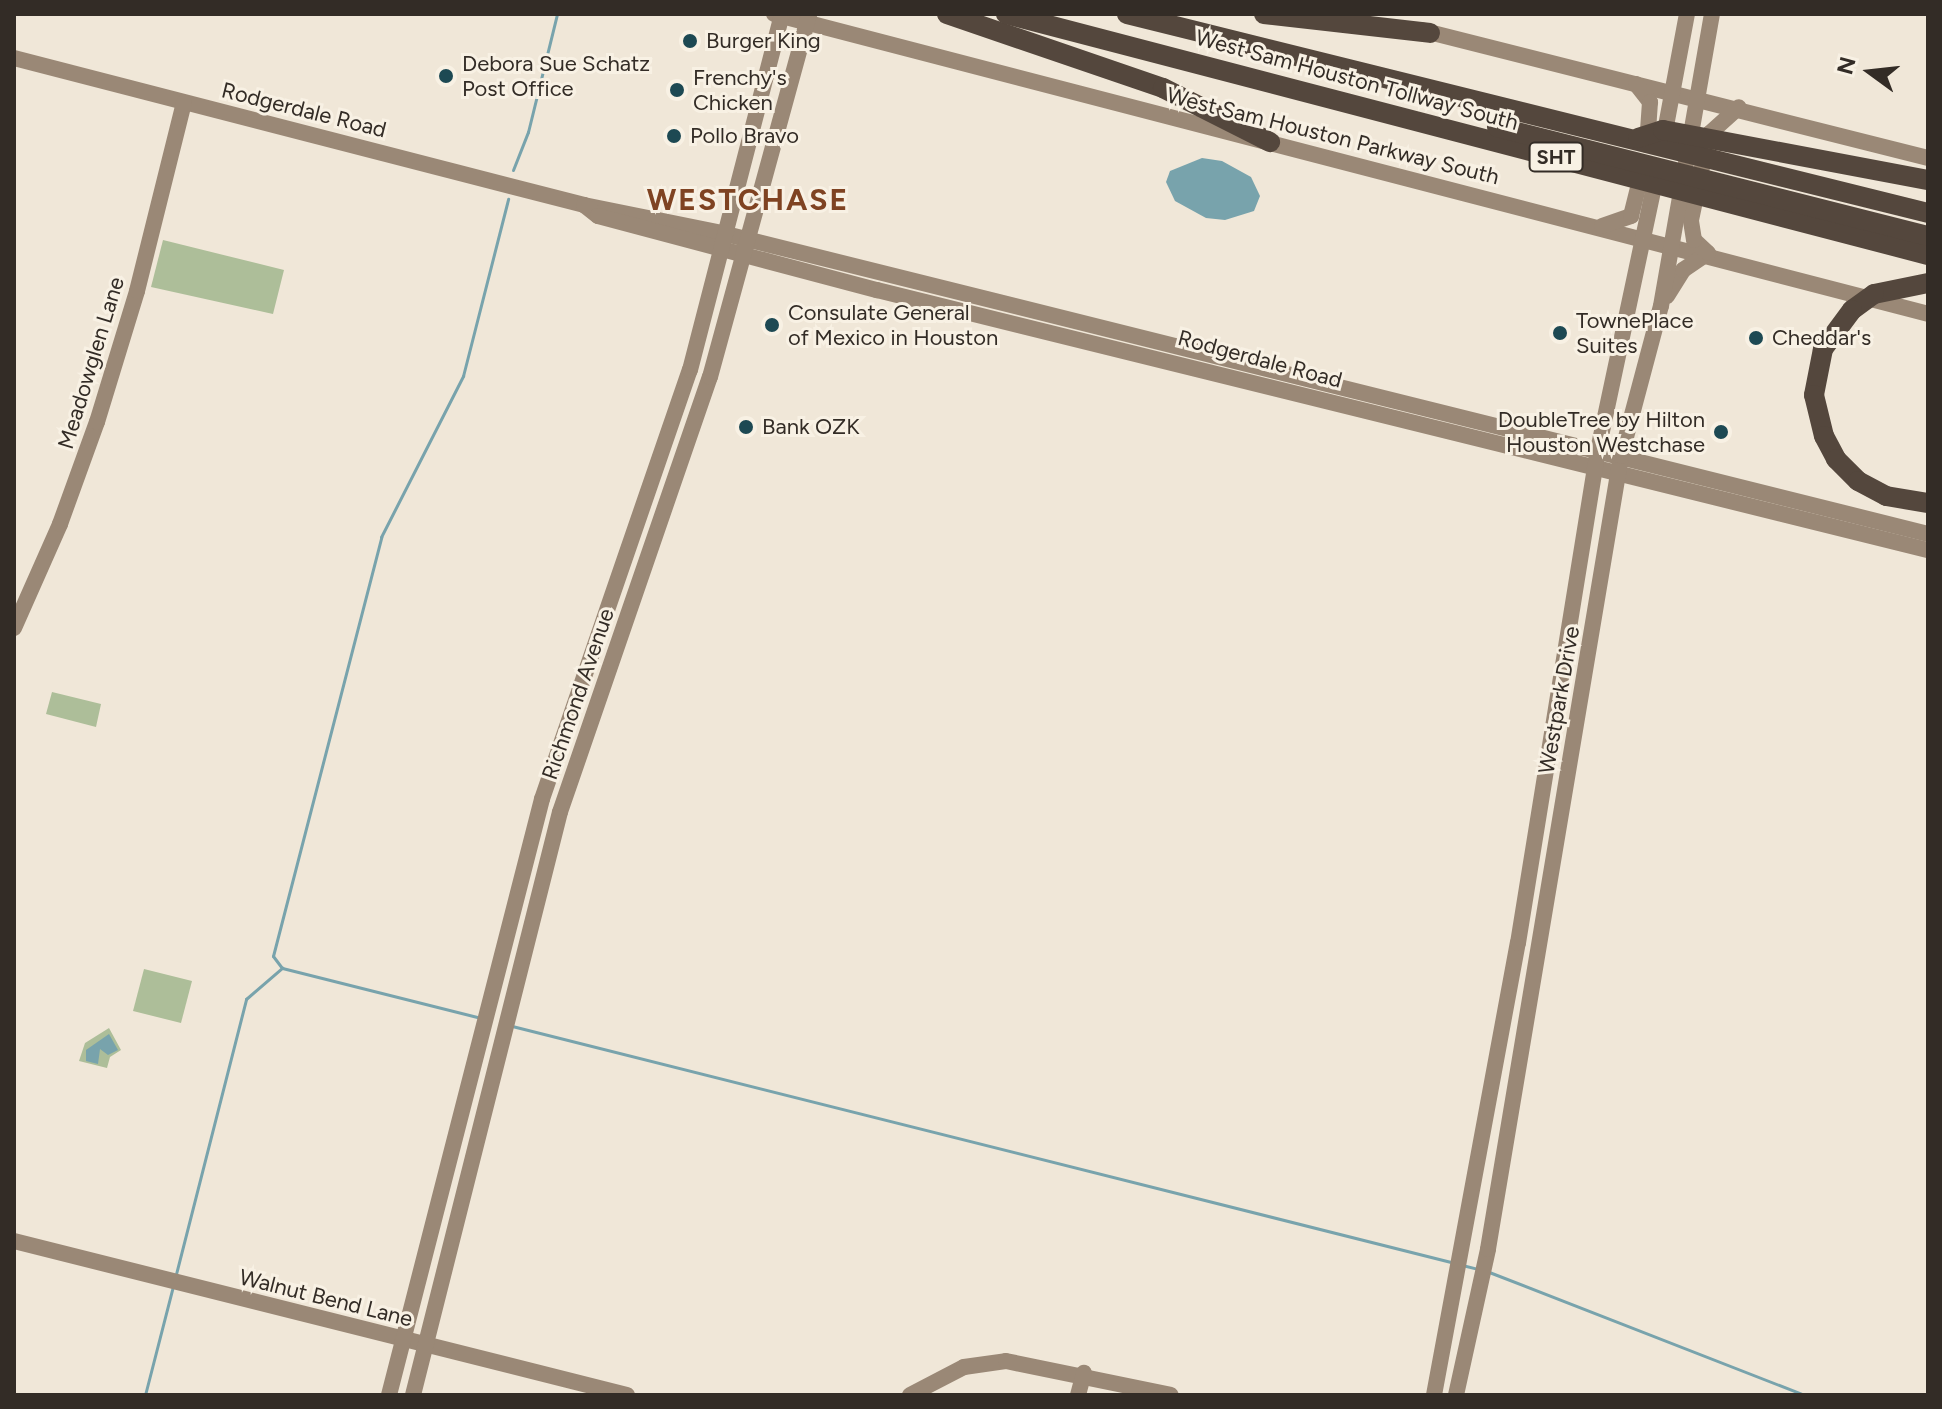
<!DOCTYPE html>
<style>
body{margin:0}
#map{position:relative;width:1942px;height:1409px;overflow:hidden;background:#f0e7d8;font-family:Figtree,sans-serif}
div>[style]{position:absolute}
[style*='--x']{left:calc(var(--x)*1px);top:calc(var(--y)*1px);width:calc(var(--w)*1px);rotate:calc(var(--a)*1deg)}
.green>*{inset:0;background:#adbe99}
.water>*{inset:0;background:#78a3ac}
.stream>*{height:3px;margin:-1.5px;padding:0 1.5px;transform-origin:1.5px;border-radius:1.5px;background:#78a3ac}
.secondary>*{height:16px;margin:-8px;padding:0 8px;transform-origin:8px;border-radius:8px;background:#9a8876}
.highway>*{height:20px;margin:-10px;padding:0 10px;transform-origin:10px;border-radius:10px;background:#54473d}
.dots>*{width:22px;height:22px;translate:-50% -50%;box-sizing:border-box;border:4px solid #f8f1e4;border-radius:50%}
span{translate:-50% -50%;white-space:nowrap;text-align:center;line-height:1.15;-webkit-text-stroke:6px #f8f1e4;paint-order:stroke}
.shield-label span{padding:2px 6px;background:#f8f1e4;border:2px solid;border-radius:6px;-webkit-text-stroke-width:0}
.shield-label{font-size:20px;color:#332c26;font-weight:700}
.poi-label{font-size:22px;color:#332c26}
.left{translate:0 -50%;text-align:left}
.right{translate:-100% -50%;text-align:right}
.street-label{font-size:22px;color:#332c26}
.district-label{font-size:30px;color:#7f4322;font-weight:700;letter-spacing:2px}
.frame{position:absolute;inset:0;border:16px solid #332c26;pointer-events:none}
.north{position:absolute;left:1830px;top:32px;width:80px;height:80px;-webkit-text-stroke:6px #f8f1e4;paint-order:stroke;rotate:285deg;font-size:22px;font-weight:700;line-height:32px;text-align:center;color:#332c26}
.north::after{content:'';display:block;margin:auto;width:28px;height:36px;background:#332c26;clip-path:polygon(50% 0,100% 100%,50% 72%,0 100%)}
</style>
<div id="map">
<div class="green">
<div style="clip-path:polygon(163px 240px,284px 270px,273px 314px,151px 287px)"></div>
<div style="clip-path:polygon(52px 692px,101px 704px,96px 727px,46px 714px)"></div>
<div style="clip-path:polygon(144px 969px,192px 981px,181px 1023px,133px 1011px)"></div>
<div style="clip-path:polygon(109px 1028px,121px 1050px,110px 1057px,107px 1068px,79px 1061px,85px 1043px)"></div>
</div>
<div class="water">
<div style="clip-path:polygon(1202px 158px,1222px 161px,1251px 177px,1260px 196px,1254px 211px,1225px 220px,1206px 218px,1175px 201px,1166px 182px,1170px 171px)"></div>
<div style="clip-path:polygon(109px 1034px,118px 1050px,108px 1055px,100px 1049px,98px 1064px,86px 1061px,86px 1050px)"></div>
</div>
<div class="stream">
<div style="--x:513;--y:170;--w:41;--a:-68.5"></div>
<div style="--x:528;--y:132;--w:122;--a:-76.2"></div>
<div style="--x:481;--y:1018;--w:205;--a:-165.9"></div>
<div style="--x:282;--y:968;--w:15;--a:-127"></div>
<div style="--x:273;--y:956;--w:433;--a:-75.5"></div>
<div style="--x:381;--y:537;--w:181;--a:-63"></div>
<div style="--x:463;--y:376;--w:183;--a:-75.7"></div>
<div style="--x:512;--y:1026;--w:968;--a:14.11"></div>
<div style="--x:1462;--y:1265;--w:16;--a:14"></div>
<div style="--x:1489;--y:1272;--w:339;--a:21.3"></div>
<div style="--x:176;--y:1274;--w:284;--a:-75.7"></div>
<div style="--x:246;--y:999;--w:48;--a:-40.7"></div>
<div style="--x:145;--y:1395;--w:113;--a:-75.6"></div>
</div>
<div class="secondary">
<div style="--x:774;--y:14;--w:1192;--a:14.57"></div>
<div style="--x:1421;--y:30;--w:523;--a:14.17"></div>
<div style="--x:14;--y:58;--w:589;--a:14.46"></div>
<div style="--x:584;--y:205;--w:145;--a:11.5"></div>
<div style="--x:726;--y:234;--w:1239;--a:14.01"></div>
<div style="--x:1636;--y:84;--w:23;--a:52"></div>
<div style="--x:1650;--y:102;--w:43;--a:94"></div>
<div style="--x:1663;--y:142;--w:130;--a:-79.4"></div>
<div style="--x:584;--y:205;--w:18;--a:38"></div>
<div style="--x:598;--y:216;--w:289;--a:14.9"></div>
<div style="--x:877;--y:290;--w:1083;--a:13.9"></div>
<div style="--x:1602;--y:226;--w:31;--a:-19"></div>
<div style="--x:1631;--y:216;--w:49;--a:-76"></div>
<div style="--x:1667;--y:296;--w:31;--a:-58"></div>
<div style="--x:1683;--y:270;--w:30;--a:-34"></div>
<div style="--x:1708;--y:253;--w:19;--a:-137"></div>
<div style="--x:1694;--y:240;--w:20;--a:-99"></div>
<div style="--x:1691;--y:220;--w:88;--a:-78.2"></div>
<div style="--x:1709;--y:134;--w:40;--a:-42"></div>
<div style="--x:14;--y:628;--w:114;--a:-66.1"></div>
<div style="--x:60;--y:524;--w:109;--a:-70.1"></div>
<div style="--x:97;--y:422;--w:137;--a:-73"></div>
<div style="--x:137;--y:291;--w:194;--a:-76"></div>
<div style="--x:14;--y:1241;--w:632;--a:14.1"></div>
<div style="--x:389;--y:1395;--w:615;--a:-75.6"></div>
<div style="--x:542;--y:799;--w:454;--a:-71"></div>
<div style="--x:690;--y:370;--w:368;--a:-75.5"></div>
<div style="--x:413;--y:1395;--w:601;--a:-75.85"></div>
<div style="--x:560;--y:812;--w:460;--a:-71"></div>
<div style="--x:710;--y:377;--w:376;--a:-74.7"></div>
<div style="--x:910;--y:1395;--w:61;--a:-27.4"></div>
<div style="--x:964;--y:1367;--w:42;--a:-8.1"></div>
<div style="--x:1006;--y:1361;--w:168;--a:11.6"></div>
<div style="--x:1078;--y:1395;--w:23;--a:-75"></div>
<div style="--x:1434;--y:1395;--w:460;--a:-79.5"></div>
<div style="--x:1518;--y:943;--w:499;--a:-80.8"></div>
<div style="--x:1598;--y:450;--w:283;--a:-78"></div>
<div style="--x:1456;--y:1395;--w:149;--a:-77.6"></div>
<div style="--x:1488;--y:1249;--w:804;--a:-80.48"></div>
<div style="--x:1621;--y:456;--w:155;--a:-75.1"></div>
<div style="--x:1661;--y:306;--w:296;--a:-80.1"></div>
</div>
<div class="highway">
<div style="--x:947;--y:14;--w:228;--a:18.9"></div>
<div style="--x:1163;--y:88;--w:120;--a:26.8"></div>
<div style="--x:1006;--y:14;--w:953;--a:14.65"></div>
<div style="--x:1127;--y:14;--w:825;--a:13.95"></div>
<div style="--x:1264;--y:14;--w:167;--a:6.5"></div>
<div style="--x:1497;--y:127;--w:445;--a:14.2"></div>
<div style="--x:1638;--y:138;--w:26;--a:-18"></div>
<div style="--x:1663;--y:130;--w:270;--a:10.7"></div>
<div style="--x:1928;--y:283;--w:55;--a:168.5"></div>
<div style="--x:1874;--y:294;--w:27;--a:144"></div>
<div style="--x:1852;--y:310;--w:49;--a:126.6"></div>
<div style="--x:1823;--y:349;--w:47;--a:101.1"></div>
<div style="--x:1814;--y:395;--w:42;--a:76.3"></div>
<div style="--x:1824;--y:436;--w:26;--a:62"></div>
<div style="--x:1836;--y:459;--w:31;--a:45"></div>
<div style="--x:1858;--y:481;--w:32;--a:28"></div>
<div style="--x:1886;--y:496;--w:43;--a:9.5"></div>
</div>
<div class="dots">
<div style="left:690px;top:41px;background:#1d4953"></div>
<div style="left:446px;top:76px;background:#1d4953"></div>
<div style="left:677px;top:90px;background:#1d4953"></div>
<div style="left:674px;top:136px;background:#1d4953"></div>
<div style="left:772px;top:325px;background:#1d4953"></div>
<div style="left:1560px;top:333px;background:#1d4953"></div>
<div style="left:1756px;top:338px;background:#1d4953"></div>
<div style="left:746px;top:427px;background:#1d4953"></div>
<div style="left:1721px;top:432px;background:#1d4953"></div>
</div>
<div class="shield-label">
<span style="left:1556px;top:157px">SHT</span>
</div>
<div class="poi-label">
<span class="left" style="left:706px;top:41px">Burger King</span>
<span class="left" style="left:462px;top:76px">Debora Sue Schatz<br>Post Office</span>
<span class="left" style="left:693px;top:90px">Frenchy's<br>Chicken</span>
<span class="left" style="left:690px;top:136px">Pollo Bravo</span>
<span class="left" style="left:788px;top:325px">Consulate General<br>of Mexico in Houston</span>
<span class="left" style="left:1576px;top:333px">TownePlace<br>Suites</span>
<span class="left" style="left:1772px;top:338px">Cheddar's</span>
<span class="right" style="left:1705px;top:432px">DoubleTree by Hilton<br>Houston Westchase</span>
<span class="left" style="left:762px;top:427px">Bank OZK</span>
</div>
<div class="street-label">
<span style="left:1357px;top:80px;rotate:15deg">West Sam Houston Tollway South</span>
<span style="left:304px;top:110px;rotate:14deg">Rodgerdale Road</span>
<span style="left:1333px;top:136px;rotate:14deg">West Sam Houston Parkway South</span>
<span style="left:1260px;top:359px;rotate:15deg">Rodgerdale Road</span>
<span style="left:91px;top:363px;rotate:-73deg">Meadowglen Lane</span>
<span style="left:578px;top:694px;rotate:-71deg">Richmond Avenue</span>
<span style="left:1559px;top:700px;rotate:-80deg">Westpark Drive</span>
<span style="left:326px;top:1298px;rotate:14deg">Walnut Bend Lane</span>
</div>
<div class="district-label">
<span style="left:748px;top:200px">WESTCHASE</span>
</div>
<div class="frame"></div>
<div class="north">N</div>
</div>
